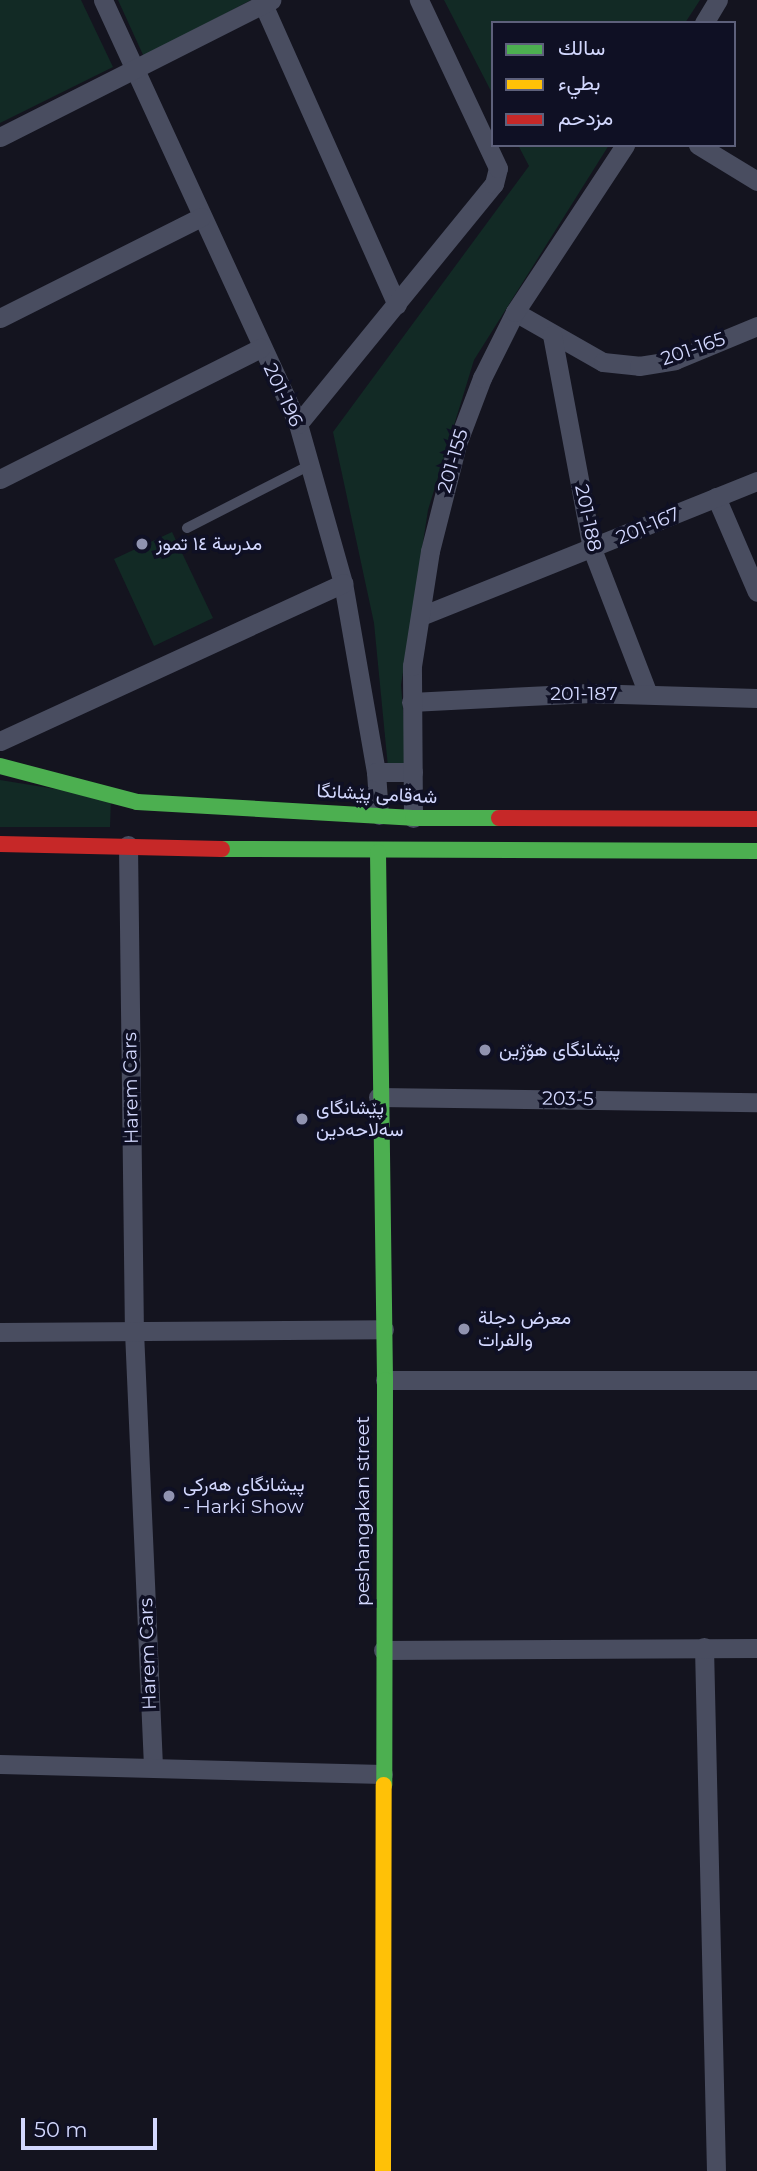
<!DOCTYPE html>
<meta charset="utf-8">
<style>
body{margin:0}
#map{position:relative;width:757px;height:2171px;overflow:hidden;background:#14141f;font-family:Montserrat,Vazirmatn,sans-serif}
div>[style]{position:absolute}
[style*='--x']{left:calc(var(--x)*1px);top:calc(var(--y)*1px);width:calc(var(--w)*1px);rotate:calc(var(--a)*1deg)}
.green>*{inset:0;background:#122a25}
.lane>*{height:10px;margin:-5px;padding:0 5px;transform-origin:5px;border-radius:5px;background:#494d60}
.street>*{height:19px;margin:-9.5px;padding:0 9.5px;transform-origin:9.5px;border-radius:9.5px;background:#494d60}
.fast>*{height:16px;margin:-8px;padding:0 8px;transform-origin:8px;border-radius:8px;background:#4caf50}
.slow>*{height:16px;margin:-8px;padding:0 8px;transform-origin:8px;border-radius:8px;background:#ffc107}
.jam>*{height:16px;margin:-8px;padding:0 8px;transform-origin:8px;border-radius:8px;background:#c62828}
.dots>*{width:19px;height:19px;translate:-50% -50%;box-sizing:border-box;border:4px solid #0f1024;border-radius:50%}
span{translate:-50% -50%;white-space:nowrap;text-align:center;line-height:1.15;-webkit-text-stroke:7px #0f1024;paint-order:stroke}
.street-label{font-size:19px;color:#d3d8fe}
.poi-label{font-size:19px;color:#d3d8fe}
.left{translate:0 -50%;text-align:left}
.legend{position:absolute;left:491px;top:21px;width:245px;height:126px;box-sizing:border-box;background:#0f1024;border:2px solid #5d607b;margin:0;padding:9px 12px;list-style:none;font-size:21px;color:#d3d8fe}
.legend li{display:flex;align-items:center;gap:14px;height:35px}
.legend b{width:35px;border:2px solid #5d607b}
.scale{position:absolute;left:21px;top:2118px;width:136px;height:32px;box-sizing:border-box;border:4px solid #d3d8fe;border-top:0;padding-left:9px;font-size:21px;line-height:24px;white-space:nowrap;color:#d3d8fe;-webkit-text-stroke:5px #0f1024;paint-order:stroke}
</style>
<div id="map">
<div class="green">
<div style="clip-path:polygon(0 0,81px 0,113px 67px,0 123px)"></div>
<div style="clip-path:polygon(118px 0,251px 0,144px 57px)"></div>
<div style="clip-path:polygon(444px 0,700px 0,685px 23px,493px 23px,493px 95px)"></div>
<div style="clip-path:polygon(518px 145px,609px 145px,474px 360px,428px 510px,401px 685px,407px 762px,388px 767px,374px 623px,333px 432px,529px 166px)"></div>
<div style="clip-path:polygon(172px 532px,213px 618px,154px 646px,114px 559px)"></div>
<div style="clip-path:polygon(0 780px,111px 798px,110px 827px,0 827px)"></div>
</div>
<div class="lane">
<div style="--x:187;--y:528;--w:138;--a:-27.1"></div>
</div>
<div class="street">
<div style="--x:103;--y:0;--w:467;--a:65.3"></div>
<div style="--x:298;--y:424;--w:165;--a:74.2"></div>
<div style="--x:343;--y:583;--w:192;--a:80.1"></div>
<div style="--x:376;--y:772;--w:43;--a:86"></div>
<div style="--x:263;--y:4;--w:329;--a:66"></div>
<div style="--x:704;--y:23;--w:27;--a:-59"></div>
<div style="--x:0;--y:137;--w:304;--a:-26.8"></div>
<div style="--x:698;--y:145;--w:69;--a:31.4"></div>
<div style="--x:515;--y:312;--w:101;--a:29.6"></div>
<div style="--x:603;--y:362;--w:36;--a:6"></div>
<div style="--x:639;--y:366;--w:36;--a:-9"></div>
<div style="--x:675;--y:360;--w:89;--a:-22.5"></div>
<div style="--x:0;--y:318;--w:225;--a:-26.7"></div>
<div style="--x:552;--y:335;--w:218;--a:79.4"></div>
<div style="--x:592;--y:549;--w:155;--a:68.9"></div>
<div style="--x:298;--y:424;--w:310;--a:-50.8"></div>
<div style="--x:494;--y:184;--w:16;--a:-76"></div>
<div style="--x:498;--y:168;--w:186;--a:-115.2"></div>
<div style="--x:0;--y:479;--w:292;--a:-26.7"></div>
<div style="--x:716;--y:497;--w:103;--a:66.7"></div>
<div style="--x:421;--y:616;--w:362;--a:-21.9"></div>
<div style="--x:411;--y:702;--w:175;--a:-2.9"></div>
<div style="--x:586;--y:693;--w:171;--a:1.7"></div>
<div style="--x:0;--y:741;--w:378;--a:-24.7"></div>
<div style="--x:376;--y:772;--w:37;--a:0"></div>
<div style="--x:413;--y:818;--w:152;--a:-90.4"></div>
<div style="--x:412;--y:666;--w:116;--a:-81.1"></div>
<div style="--x:430;--y:551;--w:110;--a:-75.8"></div>
<div style="--x:457;--y:444;--w:71;--a:-69.3"></div>
<div style="--x:482;--y:378;--w:74;--a:-63.4"></div>
<div style="--x:515;--y:312;--w:200;--a:-56.6"></div>
<div style="--x:128;--y:845;--w:486;--a:89.3"></div>
<div style="--x:134;--y:1331;--w:437;--a:87.5"></div>
<div style="--x:378;--y:1097;--w:379;--a:0.8"></div>
<div style="--x:0;--y:1332;--w:384;--a:-0.4"></div>
<div style="--x:385;--y:1380;--w:372;--a:0"></div>
<div style="--x:704;--y:1647;--w:524;--a:88.69"></div>
<div style="--x:383;--y:1650;--w:374;--a:-0.3"></div>
<div style="--x:0;--y:1764;--w:383;--a:1.5"></div>
</div>
<div class="fast">
<div style="--x:0;--y:766;--w:142;--a:14.7"></div>
<div style="--x:137;--y:802;--w:276;--a:3.3"></div>
<div style="--x:413;--y:818;--w:86;--a:0"></div>
<div style="--x:222;--y:849;--w:535;--a:0.21"></div>
<div style="--x:378;--y:852;--w:528;--a:89.24"></div>
<div style="--x:385;--y:1380;--w:405;--a:90.1"></div>
</div>
<div class="slow">
<div style="--x:383;--y:2171;--w:386;--a:-89.9"></div>
</div>
<div class="jam">
<div style="--x:499;--y:818;--w:258;--a:0.2"></div>
<div style="--x:0;--y:844;--w:222;--a:1.3"></div>
</div>
<div class="dots">
<div style="left:142px;top:544px;background:#9093b0"></div>
<div style="left:485px;top:1050px;background:#9093b0"></div>
<div style="left:302px;top:1119px;background:#9093b0"></div>
<div style="left:464px;top:1329px;background:#9093b0"></div>
<div style="left:169px;top:1496px;background:#9093b0"></div>
</div>
<div class="street-label">
<span style="left:693px;top:349px;rotate:-19deg">201-165</span>
<span style="left:283px;top:395px;rotate:65deg">201-196</span>
<span style="left:453px;top:461px;rotate:-74deg">201-155</span>
<span style="left:588px;top:518px;rotate:78deg">201-188</span>
<span style="left:648px;top:526px;rotate:-23deg">201-167</span>
<span style="left:584px;top:694px">201-187</span>
<span style="left:377px;top:794px;rotate:3deg">شەقامی پێشانگا</span>
<span style="left:131px;top:1088px;rotate:-91deg">Harem Cars</span>
<span style="left:568px;top:1099px;rotate:1deg">203-5</span>
<span style="left:363px;top:1511px;rotate:-90deg">peshangakan street</span>
<span style="left:148px;top:1654px;rotate:-92deg">Harem Cars</span>
</div>
<div class="poi-label">
<span class="left" style="left:156px;top:544px">مدرسة ١٤ تموز</span>
<span class="left" style="left:499px;top:1050px">پێشانگای هۆژین</span>
<span class="left" style="left:316px;top:1119px">پێشانگای<br>سەلاحەدین</span>
<span class="left" style="left:478px;top:1329px">معرض دجلة<br>والفرات</span>
<span class="left" style="left:183px;top:1496px">پیشانگای هەرکی<br>- Harki Show</span>
</div>
<ul class="legend">
<li><b style="height:9px;background:#4caf50"></b>سالك</li>
<li><b style="height:9px;background:#ffc107"></b>بطيء</li>
<li><b style="height:9px;background:#c62828"></b>مزدحم</li>
</ul>
<div class="scale">50 m</div>
</div>
